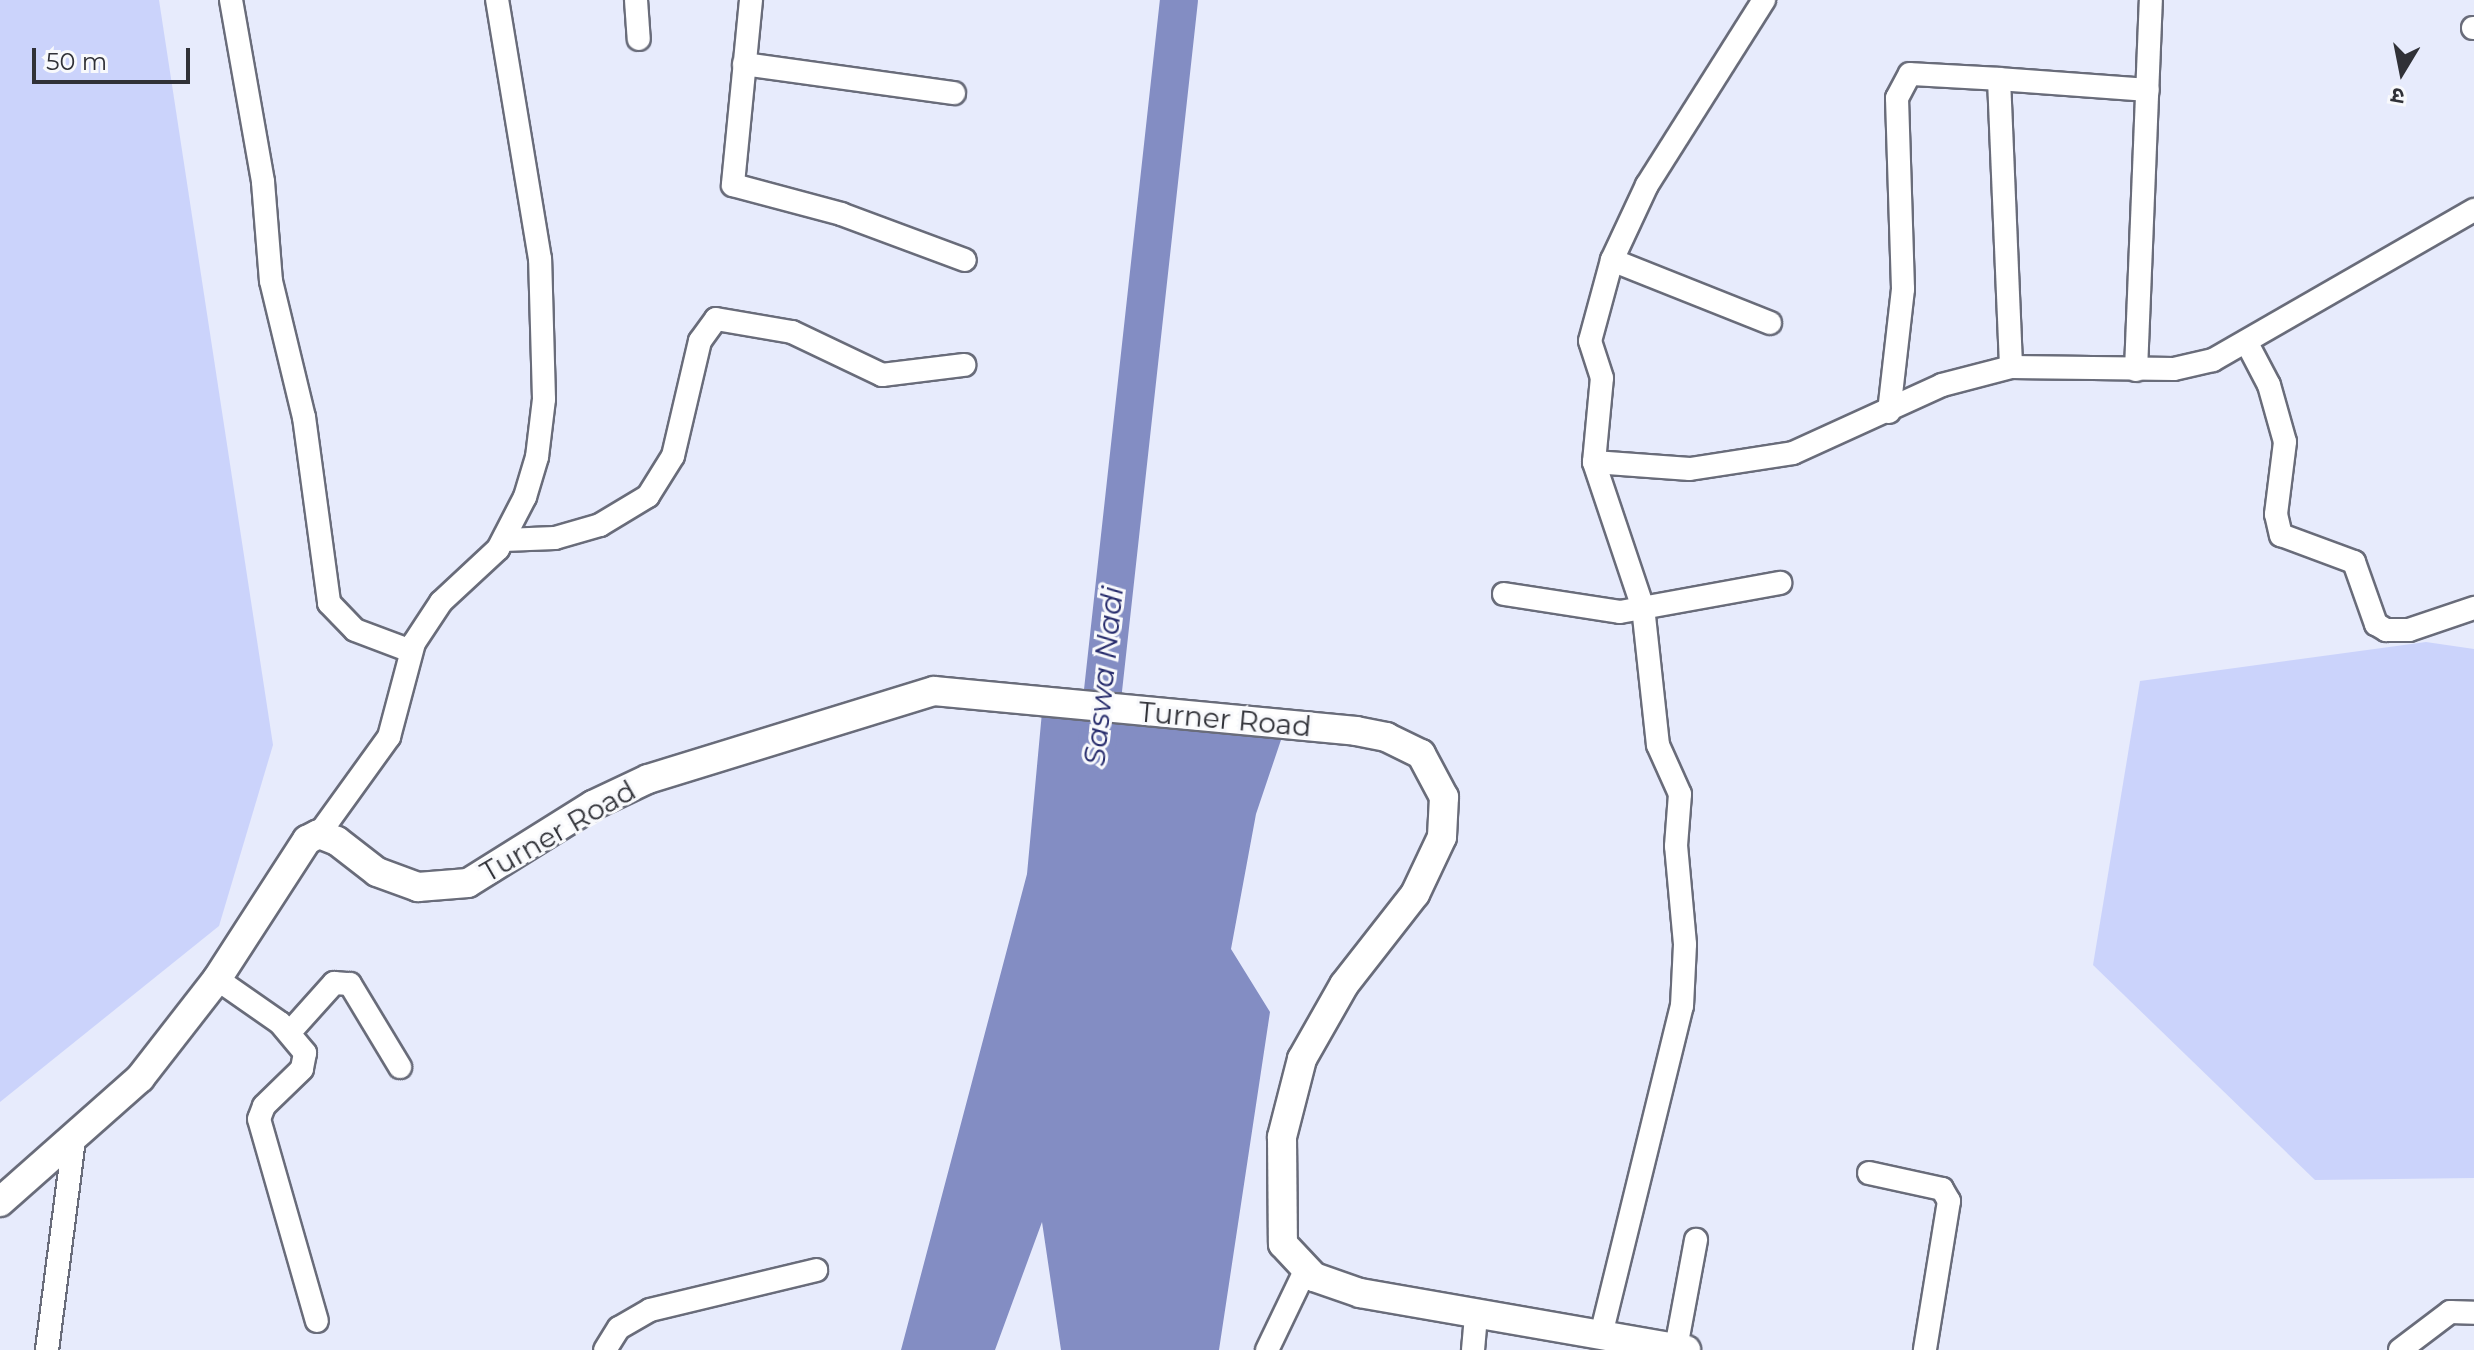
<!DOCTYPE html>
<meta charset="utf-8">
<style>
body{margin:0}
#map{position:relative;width:2474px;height:1350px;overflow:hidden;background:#e7ebfc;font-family:Montserrat,"Noto Sans Devanagari",sans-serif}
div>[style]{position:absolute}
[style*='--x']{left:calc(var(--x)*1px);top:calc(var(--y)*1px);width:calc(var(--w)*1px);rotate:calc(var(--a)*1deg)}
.green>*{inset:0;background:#cbd3fb}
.water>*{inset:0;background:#838dc3}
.river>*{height:38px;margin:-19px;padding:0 19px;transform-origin:19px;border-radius:19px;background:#838dc3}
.roads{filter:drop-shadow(2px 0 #696c7a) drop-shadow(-2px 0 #696c7a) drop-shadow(0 2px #696c7a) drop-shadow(0 -2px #696c7a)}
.minor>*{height:22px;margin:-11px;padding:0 11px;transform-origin:11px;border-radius:11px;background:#fff}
.major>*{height:28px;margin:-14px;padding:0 14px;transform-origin:14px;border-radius:14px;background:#fff}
span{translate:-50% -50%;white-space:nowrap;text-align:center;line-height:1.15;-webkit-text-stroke:6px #f8f9fc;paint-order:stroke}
.street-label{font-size:28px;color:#303137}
.water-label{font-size:30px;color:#272c6c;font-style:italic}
.north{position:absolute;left:2362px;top:32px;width:80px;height:80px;-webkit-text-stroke:6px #f8f9fc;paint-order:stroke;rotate:190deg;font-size:22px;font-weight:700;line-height:32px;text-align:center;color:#303137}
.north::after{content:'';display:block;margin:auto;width:28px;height:36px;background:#303137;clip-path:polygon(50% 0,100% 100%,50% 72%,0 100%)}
.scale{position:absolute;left:32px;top:48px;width:158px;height:36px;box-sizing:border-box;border:4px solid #303137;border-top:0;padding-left:10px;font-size:24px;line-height:28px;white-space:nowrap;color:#303137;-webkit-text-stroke:6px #f8f9fc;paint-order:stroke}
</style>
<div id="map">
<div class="green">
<div style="clip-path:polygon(0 0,159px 0,273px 745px,219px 926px,0 1102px)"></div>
<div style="clip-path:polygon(2426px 642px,2474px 649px,2474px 1178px,2315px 1180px,2093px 965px,2140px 681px)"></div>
</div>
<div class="water">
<div style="clip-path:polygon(1042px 712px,1282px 737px,1256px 814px,1231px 949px,1270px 1012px,1219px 1350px,1061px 1350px,1042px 1222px,995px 1350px,901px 1350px,1027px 874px)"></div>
</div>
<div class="river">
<div style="--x:1097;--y:745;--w:749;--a:-83.72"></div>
</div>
<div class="roads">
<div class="minor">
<div style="--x:231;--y:0;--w:185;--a:80"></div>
<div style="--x:263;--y:182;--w:99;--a:85.4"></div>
<div style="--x:271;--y:281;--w:140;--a:76.4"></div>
<div style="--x:304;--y:417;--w:188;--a:82.3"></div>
<div style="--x:329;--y:603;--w:37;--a:46"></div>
<div style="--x:355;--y:630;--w:60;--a:20.6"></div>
<div style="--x:636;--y:0;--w:39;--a:86"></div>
<div style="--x:751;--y:0;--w:186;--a:95.6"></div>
<div style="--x:733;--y:185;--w:112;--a:15"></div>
<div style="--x:841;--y:214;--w:132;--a:20.4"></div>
<div style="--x:2473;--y:28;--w:1;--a:0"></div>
<div style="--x:744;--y:64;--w:212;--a:7.9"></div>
<div style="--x:1999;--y:79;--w:149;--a:4.2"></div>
<div style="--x:1612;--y:260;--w:170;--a:21.7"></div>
<div style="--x:2248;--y:345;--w:45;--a:62.3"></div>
<div style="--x:2269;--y:385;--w:59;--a:74.3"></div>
<div style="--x:2285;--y:442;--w:73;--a:97.1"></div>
<div style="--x:2276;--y:514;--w:22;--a:77"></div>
<div style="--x:2281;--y:535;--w:78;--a:20.3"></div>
<div style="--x:2354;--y:562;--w:66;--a:70.5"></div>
<div style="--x:2376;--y:624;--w:12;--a:31"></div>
<div style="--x:2386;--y:630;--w:23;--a:0"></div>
<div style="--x:2409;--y:630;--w:69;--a:-18.7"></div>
<div style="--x:2136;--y:370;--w:370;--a:-87.7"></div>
<div style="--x:1889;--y:412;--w:124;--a:-83.5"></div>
<div style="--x:1903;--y:289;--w:191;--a:-91.8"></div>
<div style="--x:1897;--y:98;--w:27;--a:-62"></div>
<div style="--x:1910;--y:74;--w:89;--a:3.2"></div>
<div style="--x:1999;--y:79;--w:288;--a:87.6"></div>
<div style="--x:1594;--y:462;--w:84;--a:-84.6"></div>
<div style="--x:1602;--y:378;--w:39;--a:-108"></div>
<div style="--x:1590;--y:341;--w:84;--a:-74.8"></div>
<div style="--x:1612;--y:260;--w:83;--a:-65"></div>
<div style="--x:1647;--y:185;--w:219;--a:-57.7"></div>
<div style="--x:504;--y:540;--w:51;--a:-2.2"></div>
<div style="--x:555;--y:538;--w:47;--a:-16.1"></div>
<div style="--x:600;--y:525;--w:56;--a:-31.1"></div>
<div style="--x:648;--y:496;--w:47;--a:-58"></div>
<div style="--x:673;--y:456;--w:118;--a:-76.8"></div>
<div style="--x:700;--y:341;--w:27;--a:-54"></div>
<div style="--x:716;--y:319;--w:77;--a:9.7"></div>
<div style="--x:792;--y:332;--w:100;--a:25.5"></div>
<div style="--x:882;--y:375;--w:83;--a:-7"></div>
<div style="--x:1504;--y:594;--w:117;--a:8.8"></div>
<div style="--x:1620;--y:612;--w:163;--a:-10.3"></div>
<div style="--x:319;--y:834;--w:120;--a:-54.2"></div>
<div style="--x:389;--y:737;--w:97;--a:-75.1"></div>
<div style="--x:414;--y:643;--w:49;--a:-56.6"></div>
<div style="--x:441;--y:602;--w:78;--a:-42.9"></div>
<div style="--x:498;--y:549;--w:59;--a:-62.6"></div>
<div style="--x:525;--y:497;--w:42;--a:-73.3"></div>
<div style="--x:537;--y:457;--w:58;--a:-83.1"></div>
<div style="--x:544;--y:399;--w:140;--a:-91.6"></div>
<div style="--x:540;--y:259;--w:263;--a:-99.4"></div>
<div style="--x:217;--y:979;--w:77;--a:34.9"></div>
<div style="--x:280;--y:1023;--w:39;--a:50"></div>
<div style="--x:305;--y:1053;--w:16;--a:101"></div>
<div style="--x:302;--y:1069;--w:53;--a:135.8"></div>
<div style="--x:264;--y:1106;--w:14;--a:111"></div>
<div style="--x:259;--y:1119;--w:210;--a:74"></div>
<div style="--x:290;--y:1032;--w:66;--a:-48.1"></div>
<div style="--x:334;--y:983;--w:16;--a:4"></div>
<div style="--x:350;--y:984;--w:97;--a:58.9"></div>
<div style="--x:1869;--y:1173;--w:75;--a:12.4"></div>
<div style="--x:1942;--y:1189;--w:14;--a:60"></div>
<div style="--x:1949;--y:1201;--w:151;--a:99.2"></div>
<div style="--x:1601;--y:1335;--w:339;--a:-76.2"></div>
<div style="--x:1682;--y:1006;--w:62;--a:-87.2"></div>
<div style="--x:1685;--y:944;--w:98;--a:-95.2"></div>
<div style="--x:1676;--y:846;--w:52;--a:-85.6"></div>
<div style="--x:1680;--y:794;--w:54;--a:-114.2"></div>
<div style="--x:1658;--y:745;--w:138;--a:-96.2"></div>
<div style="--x:1643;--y:608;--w:154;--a:-108.6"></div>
<div style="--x:1594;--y:462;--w:96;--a:4.2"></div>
<div style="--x:1690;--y:469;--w:104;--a:-8.8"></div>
<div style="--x:1793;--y:453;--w:164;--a:-24.5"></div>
<div style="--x:1942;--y:385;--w:71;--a:-14.6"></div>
<div style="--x:2011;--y:367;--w:163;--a:0.7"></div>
<div style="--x:2174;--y:369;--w:40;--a:-13"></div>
<div style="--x:2213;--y:360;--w:301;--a:-29.9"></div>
<div style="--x:1676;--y:1348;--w:110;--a:-79.5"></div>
<div style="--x:47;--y:1350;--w:213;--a:-82.7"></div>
<div style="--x:605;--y:1350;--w:26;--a:-58"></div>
<div style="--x:619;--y:1328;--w:36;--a:-30"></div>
<div style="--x:650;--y:1310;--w:171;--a:-13.5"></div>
<div style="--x:1267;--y:1350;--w:88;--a:-64.3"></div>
<div style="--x:1473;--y:1350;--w:33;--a:-85"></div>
<div style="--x:2400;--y:1350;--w:63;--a:-37.2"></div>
<div style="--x:2450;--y:1312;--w:24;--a:2"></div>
</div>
<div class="major">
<div style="--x:0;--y:1202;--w:187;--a:-41.5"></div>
<div style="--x:140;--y:1078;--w:125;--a:-52.1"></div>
<div style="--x:217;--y:979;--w:166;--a:-57.1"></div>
<div style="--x:307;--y:840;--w:13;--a:-27"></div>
<div style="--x:319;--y:834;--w:19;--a:21"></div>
<div style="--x:337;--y:841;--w:51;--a:37.8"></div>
<div style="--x:377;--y:872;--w:44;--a:20.1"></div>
<div style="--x:418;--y:887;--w:50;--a:-4.6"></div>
<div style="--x:468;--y:883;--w:147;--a:-32"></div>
<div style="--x:593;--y:805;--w:61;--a:-25.3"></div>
<div style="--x:648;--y:779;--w:299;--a:-17.1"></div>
<div style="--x:934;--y:691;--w:424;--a:5.4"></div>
<div style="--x:1356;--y:731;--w:31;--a:11"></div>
<div style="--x:1386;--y:737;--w:39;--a:26"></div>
<div style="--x:1421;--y:754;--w:49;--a:61.9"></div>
<div style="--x:1444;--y:797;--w:40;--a:92.9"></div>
<div style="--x:1442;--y:837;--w:63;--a:115.3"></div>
<div style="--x:1415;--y:894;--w:115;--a:128"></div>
<div style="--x:1344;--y:985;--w:85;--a:119.6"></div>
<div style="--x:1302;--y:1059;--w:81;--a:104.4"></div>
<div style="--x:1282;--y:1137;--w:107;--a:89.5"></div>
<div style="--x:1283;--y:1244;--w:45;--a:46.8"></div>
<div style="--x:1314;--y:1277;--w:49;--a:19.2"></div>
<div style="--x:1360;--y:1293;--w:331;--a:9.9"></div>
</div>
</div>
<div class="street-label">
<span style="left:1225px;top:719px;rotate:5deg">Turner Road</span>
<span style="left:558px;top:831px;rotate:-30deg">Turner Road</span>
</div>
<div class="water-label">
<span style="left:1104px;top:676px;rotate:-84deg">Saswa Nadi</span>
</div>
<div class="north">उ</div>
<div class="scale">50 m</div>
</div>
